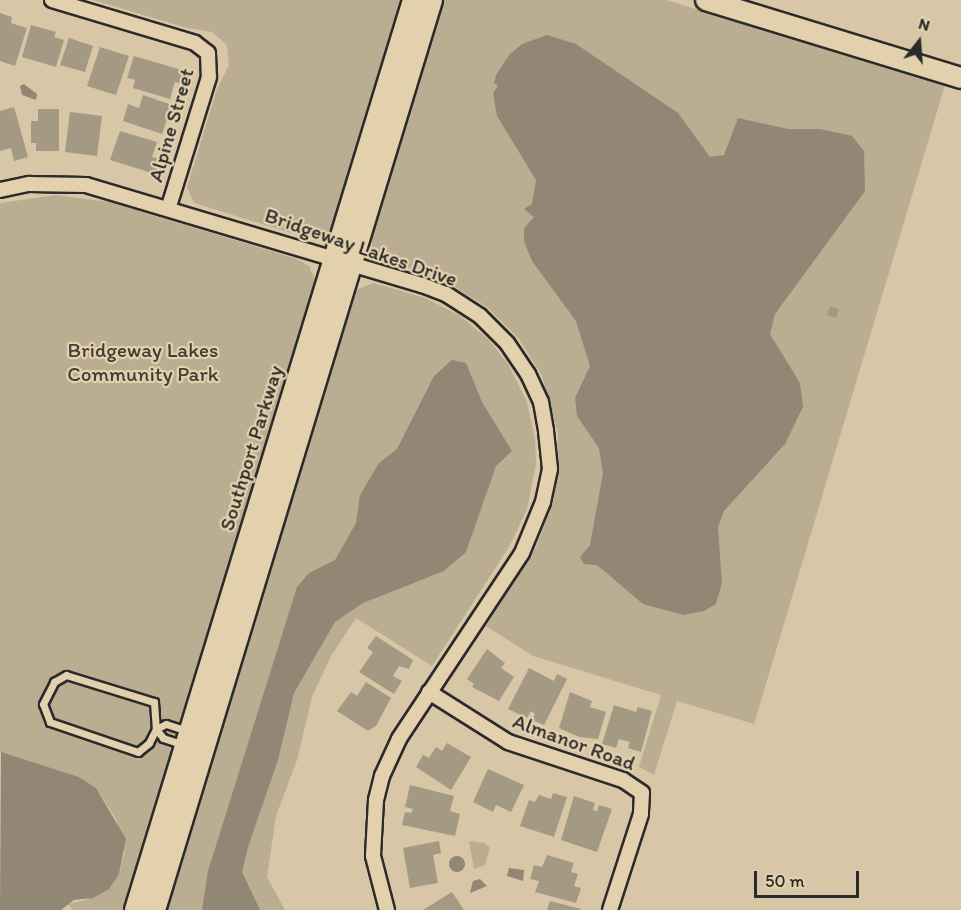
<!DOCTYPE html>
<style>
body{margin:0}
#map{position:relative;width:961px;height:910px;overflow:hidden;background:#d8c7a6;font-family:Itim,sans-serif}
div>[style]{position:absolute}
[style*='--x']{left:calc(var(--x)*1px);top:calc(var(--y)*1px);width:calc(var(--w)*1px);rotate:calc(var(--a)*1deg)}
.green>*{inset:0;background:#bbad92}
.water>*{inset:0;background:#918774}
.round{border-radius:50%}
.building>*{inset:0;background:#a49982}
.roads{filter:drop-shadow(2px 0 #2b2b2b) drop-shadow(-2px 0 #2b2b2b) drop-shadow(0 2px #2b2b2b) drop-shadow(0 -2px #2b2b2b)}
.lane>*{height:7px;margin:-3.5px;padding:0 3.5px;transform-origin:3.5px;border-radius:3.5px;background:#e3d1ae}
.street>*{height:14px;margin:-7px;padding:0 7px;transform-origin:7px;border-radius:7px;background:#e3d1ae}
.secondary>*{height:20px;margin:-10px;padding:0 10px;transform-origin:10px;border-radius:10px;background:#e3d1ae}
span{translate:-50% -50%;white-space:nowrap;text-align:center;line-height:1.15;-webkit-text-stroke:4.5px #e3d1ae;paint-order:stroke}
.street-label{font-size:21px;color:#2b2b2b}
.park-label{font-size:21px;color:#413e3a}
.north{position:absolute;left:889px;top:12px;width:60px;height:60px;-webkit-text-stroke:4px #e3d1ae;paint-order:stroke;rotate:17deg;font-size:16px;font-weight:700;line-height:24px;text-align:center;color:#2b2b2b}
.north::after{content:'';display:block;margin:auto;width:21px;height:27px;background:#2b2b2b;clip-path:polygon(50% 0,100% 100%,50% 72%,0 100%)}
.scale{position:absolute;left:754px;top:871px;width:105px;height:27px;box-sizing:border-box;border:3px solid #2b2b2b;border-top:0;padding-left:8px;font-size:18px;line-height:21px;white-space:nowrap;color:#2b2b2b;-webkit-text-stroke:4px #e3d1ae;paint-order:stroke}
</style>
<div id="map">
<div class="green">
<div style="clip-path:polygon(93px 0,403px 0,332px 229px,321px 236px,307px 238px,194px 203px,187px 187px,217px 89px,229px 65px,227px 45px,212px 32px,187px 28px)"></div>
<div style="clip-path:polygon(442px 0,666px 0,945px 85px,754px 724px,677px 701px,654px 775px,639px 767px,661px 695px,533px 656px,486px 626px,536px 547px,554px 500px,558px 434px,542px 376px,519px 339px,487px 307px,440px 278px,385px 261px,372px 248px,372px 226px)"></div>
<div style="clip-path:polygon(56px 195px,109px 202px,297px 259px,309px 266px,316px 282px,126px 910px,73px 910px,68px 904px,86px 900px,119px 874px,125px 852px,116px 819px,96px 788px,79px 777px,0 752px,0 203px)"></div>
<div style="clip-path:polygon(374px 283px,425px 298px,459px 315px,488px 339px,508px 364px,527px 402px,535px 439px,536px 464px,527px 509px,509px 547px,432px 666px,356px 618px,331px 656px,312px 697px,297px 760px,276px 816px,267px 877px,285px 910px,164px 910px,350px 299px,358px 289px)"></div>
<div style="clip-path:polygon(469px 841px,485px 843px,490px 848px,485px 865px,474px 869px)"></div>
</div>
<div class="water">
<div style="clip-path:polygon(547px 35px,576px 44px,678px 113px,710px 157px,724px 155px,738px 118px,788px 129px,820px 129px,852px 136px,864px 151px,865px 191px,775px 314px,770px 334px,800px 383px,803px 407px,785px 444px,724px 511px,718px 527px,722px 583px,716px 604px,704px 611px,683px 615px,643px 604px,597px 565px,584px 564px,580px 557px,590px 545px,603px 473px,599px 448px,577px 416px,575px 398px,590px 366px,576px 321px,532px 261px,524px 241px,524px 228px,534px 217px,524px 209px,532px 204px,536px 180px,497px 116px,493px 93px,498px 86px,494px 83px,496px 75px,509px 55px,522px 44px)"></div>
<div style="clip-path:polygon(24px 84px,37px 94px,36px 100px,22px 95px,20px 86px)"></div>
<div style="clip-path:polygon(452px 360px,466px 363px,482px 402px,512px 451px,496px 466px,466px 552px,444px 571px,363px 603px,335px 622px,294px 693px,278px 760px,248px 847px,242px 872px,260px 910px,202px 910px,208px 871px,297px 587px,309px 573px,335px 560px,356px 523px,360px 495px,379px 463px,397px 449px,434px 376px)"></div>
<div style="clip-path:polygon(1px 752px,79px 777px,96px 788px,126px 839px,119px 874px,109px 889px,93px 898px,74px 900px,61px 910px,0 910px)"></div>
<div class="round" style="left:449px;top:856px;width:16px;height:16px"></div>
<div style="clip-path:polygon(509px 868px,524px 870px,523px 881px,507px 876px)"></div>
<div style="clip-path:polygon(480px 879px,487px 886px,470px 893px,473px 881px)"></div>
</div>
<div class="building">
<div style="clip-path:polygon(0 13px,12px 17px,11px 23px,27px 28px,15px 66px,0 61px)"></div>
<div style="clip-path:polygon(31px 25px,56px 32px,54px 37px,64px 40px,56px 67px,22px 57px)"></div>
<div style="clip-path:polygon(69px 38px,93px 46px,85px 72px,60px 65px)"></div>
<div style="clip-path:polygon(100px 47px,129px 56px,116px 95px,87px 86px)"></div>
<div style="clip-path:polygon(134px 56px,185px 71px,182px 84px,175px 82px,170px 99px,133px 88px,135px 80px,127px 78px)"></div>
<div style="clip-path:polygon(143px 95px,172px 105px,162px 134px,123px 121px,128px 104px,139px 108px)"></div>
<div style="clip-path:polygon(14px 107px,28px 157px,14px 161px,11px 148px,0 151px,0 111px)"></div>
<div style="clip-path:polygon(38px 109px,59px 109px,59px 151px,36px 151px,36px 143px,31px 143px,31px 121px,38px 121px)"></div>
<div style="clip-path:polygon(70px 112px,102px 116px,97px 156px,65px 152px)"></div>
<div style="clip-path:polygon(120px 131px,157px 142px,152px 157px,159px 159px,155px 174px,110px 160px)"></div>
<div style="clip-path:polygon(830px 306px,839px 309px,836px 318px,827px 315px)"></div>
<div style="clip-path:polygon(376px 636px,413px 660px,409px 669px,399px 666px,393px 676px,402px 681px,394px 694px,359px 672px,373px 652px,367px 648px)"></div>
<div style="clip-path:polygon(487px 649px,505px 663px,501px 668px,514px 677px,499px 701px,472px 687px,474px 684px,467px 679px)"></div>
<div style="clip-path:polygon(529px 668px,554px 681px,557px 674px,567px 679px,544px 725px,532px 720px,535px 714px,531px 711px,527px 718px,508px 709px)"></div>
<div style="clip-path:polygon(366px 682px,391px 698px,376px 726px,368px 731px,337px 711px,351px 692px,357px 696px)"></div>
<div style="clip-path:polygon(570px 692px,592px 701px,590px 707px,606px 712px,598px 739px,579px 737px,559px 728px)"></div>
<div style="clip-path:polygon(614px 705px,636px 712px,638px 707px,652px 711px,641px 752px,628px 748px,630px 742px,619px 739px,616px 748px,602px 744px)"></div>
<div style="clip-path:polygon(447px 743px,471px 757px,451px 790px,416px 767px,423px 755px,429px 758px,436px 747px,442px 751px)"></div>
<div style="clip-path:polygon(488px 769px,524px 785px,511px 812px,496px 805px,493px 812px,473px 802px)"></div>
<div style="clip-path:polygon(410px 785px,454px 796px,450px 811px,460px 814px,455px 836px,402px 825px,405px 812px,411px 813px,413px 809px,405px 807px)"></div>
<div style="clip-path:polygon(553px 793px,567px 797px,554px 837px,520px 826px,529px 800px,535px 802px,539px 795px,551px 799px)"></div>
<div style="clip-path:polygon(574px 796px,595px 803px,593px 810px,597px 811px,599px 805px,612px 809px,597px 852px,561px 840px)"></div>
<div style="clip-path:polygon(439px 841px,441px 853px,433px 855px,438px 883px,410px 888px,403px 848px)"></div>
<div style="clip-path:polygon(547px 855px,574px 863px,571px 872px,578px 874px,574px 886px,581px 888px,576px 903px,535px 892px,539px 881px,530px 879px,534px 865px,542px 867px)"></div>
<div style="clip-path:polygon(452px 892px,464px 910px,423px 910px)"></div>
<div style="clip-path:polygon(550px 901px,581px 909px,581px 910px,547px 910px)"></div>
</div>
<div class="roads">
<div class="lane">
<div style="--x:66;--y:675;--w:92;--a:17.1"></div>
<div style="--x:154;--y:702;--w:27;--a:86"></div>
<div style="--x:156;--y:729;--w:16;--a:117"></div>
<div style="--x:149;--y:743;--w:14;--a:141"></div>
<div style="--x:138;--y:752;--w:93;--a:-161.2"></div>
<div style="--x:50;--y:722;--w:19;--a:-111"></div>
<div style="--x:43;--y:704;--w:25;--a:-63"></div>
<div style="--x:54;--y:682;--w:14;--a:-30"></div>
<div style="--x:156;--y:729;--w:11;--a:-27"></div>
<div style="--x:166;--y:724;--w:23;--a:18"></div>
<div style="--x:156;--y:729;--w:11;--a:52"></div>
<div style="--x:163;--y:738;--w:22;--a:18"></div>
</div>
<div class="street">
<div style="--x:52;--y:0;--w:149;--a:16.7"></div>
<div style="--x:195;--y:43;--w:16;--a:38"></div>
<div style="--x:208;--y:53;--w:24;--a:88"></div>
<div style="--x:209;--y:77;--w:135;--a:107.2"></div>
<div style="--x:0;--y:190;--w:30;--a:-12"></div>
<div style="--x:29;--y:184;--w:57;--a:1"></div>
<div style="--x:86;--y:185;--w:351;--a:16.6"></div>
<div style="--x:422;--y:285;--w:26;--a:21"></div>
<div style="--x:446;--y:294;--w:40;--a:32.9"></div>
<div style="--x:480;--y:316;--w:38;--a:45"></div>
<div style="--x:507;--y:343;--w:37;--a:56"></div>
<div style="--x:528;--y:374;--w:31;--a:65"></div>
<div style="--x:541;--y:402;--w:29;--a:80"></div>
<div style="--x:546;--y:431;--w:38;--a:84"></div>
<div style="--x:550;--y:469;--w:34;--a:102"></div>
<div style="--x:543;--y:502;--w:55;--a:112.4"></div>
<div style="--x:522;--y:553;--w:223;--a:123.5"></div>
<div style="--x:399;--y:739;--w:41;--a:114.7"></div>
<div style="--x:382;--y:776;--w:25;--a:104"></div>
<div style="--x:376;--y:800;--w:56;--a:93.1"></div>
<div style="--x:373;--y:856;--w:56;--a:75.5"></div>
<div style="--x:429;--y:692;--w:93;--a:32.3"></div>
<div style="--x:508;--y:742;--w:121;--a:18.3"></div>
<div style="--x:623;--y:780;--w:23;--a:34"></div>
<div style="--x:642;--y:793;--w:21;--a:93"></div>
<div style="--x:641;--y:814;--w:101;--a:107.9"></div>
</div>
<div class="secondary">
<div style="--x:706;--y:0;--w:267;--a:17"></div>
<div style="--x:135;--y:910;--w:952;--a:-73.01"></div>
<div style="--x:155;--y:910;--w:951;--a:-73.07"></div>
</div>
</div>
<div class="street-label">
<span style="left:171px;top:125px;rotate:-74deg">Alpine Street</span>
<span style="left:361px;top:247px;rotate:19deg">Bridgeway Lakes Drive</span>
<span style="left:251px;top:448px;rotate:-73deg">Southport Parkway</span>
<span style="left:574px;top:742px;rotate:20deg">Almanor Road</span>
</div>
<div class="park-label">
<span style="left:143px;top:362px">Bridgeway Lakes<br>Community Park</span>
</div>
<div class="north">N</div>
<div class="scale">50 m</div>
</div>
